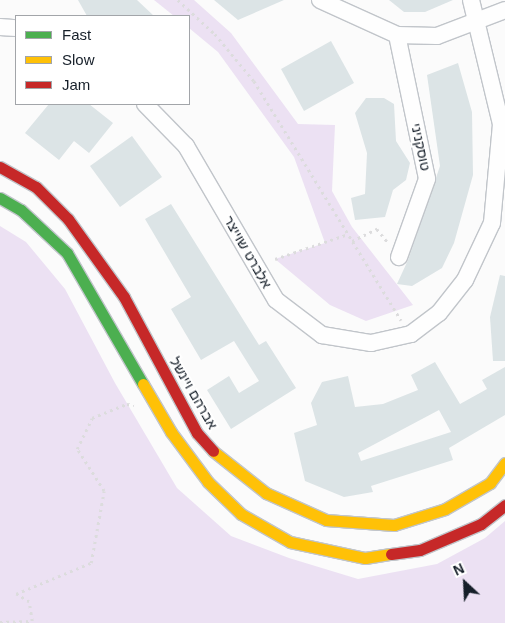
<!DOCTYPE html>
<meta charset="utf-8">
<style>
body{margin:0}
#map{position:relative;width:505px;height:623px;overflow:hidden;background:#fbfbfb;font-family:Helvetica,Heebo,sans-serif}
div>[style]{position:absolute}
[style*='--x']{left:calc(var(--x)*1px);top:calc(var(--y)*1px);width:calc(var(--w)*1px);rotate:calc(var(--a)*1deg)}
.green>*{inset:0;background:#ece1f3}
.building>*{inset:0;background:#dce4e6}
.path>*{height:2.5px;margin-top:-1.25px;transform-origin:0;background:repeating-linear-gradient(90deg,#dcdcdd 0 2.5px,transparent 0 6.5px)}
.roads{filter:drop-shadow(1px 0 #c1c5ca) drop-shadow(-1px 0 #c1c5ca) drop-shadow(0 1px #c1c5ca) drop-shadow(0 -1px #c1c5ca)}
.street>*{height:16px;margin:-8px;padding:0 8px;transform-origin:8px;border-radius:8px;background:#fefefe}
.fast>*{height:11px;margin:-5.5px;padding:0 5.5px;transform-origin:5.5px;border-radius:5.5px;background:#4caf50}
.slow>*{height:11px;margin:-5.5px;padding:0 5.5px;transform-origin:5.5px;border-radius:5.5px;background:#ffc107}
.jam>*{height:11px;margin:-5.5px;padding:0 5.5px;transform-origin:5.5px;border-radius:5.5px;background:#c62828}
span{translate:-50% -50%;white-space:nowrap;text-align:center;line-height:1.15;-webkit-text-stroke:4px #fff;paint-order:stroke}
.street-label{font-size:14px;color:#161f29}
.legend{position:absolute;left:15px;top:15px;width:175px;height:90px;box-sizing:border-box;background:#fff;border:1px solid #a2a5a9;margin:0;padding:6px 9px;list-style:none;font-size:15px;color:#161f29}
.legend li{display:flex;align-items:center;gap:10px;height:25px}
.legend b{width:25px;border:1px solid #a2a5a9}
.north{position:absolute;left:440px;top:558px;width:50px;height:50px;-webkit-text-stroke:4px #fff;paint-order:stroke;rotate:335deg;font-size:14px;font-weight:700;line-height:20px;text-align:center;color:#161f29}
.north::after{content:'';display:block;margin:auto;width:18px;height:22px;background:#161f29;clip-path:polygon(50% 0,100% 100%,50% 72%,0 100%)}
</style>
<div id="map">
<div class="green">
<div style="clip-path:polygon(154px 0,194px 0,231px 33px,298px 124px,335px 125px,332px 191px,352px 227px,413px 305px,366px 321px,330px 305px,275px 259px,325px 243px,294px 157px,218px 52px,189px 28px,189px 16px,174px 16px)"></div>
<div style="clip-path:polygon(0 226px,26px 242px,65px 289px,115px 383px,177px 488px,231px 536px,289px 558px,358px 579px,437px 564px,485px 538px,505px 521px,505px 623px,0 623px)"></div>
</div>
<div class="building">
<div style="clip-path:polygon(78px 0,137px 0,154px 16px,87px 16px)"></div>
<div style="clip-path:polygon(214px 0,284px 0,238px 20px)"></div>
<div style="clip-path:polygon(389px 0,453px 0,425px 12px,404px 12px)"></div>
<div style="clip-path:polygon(331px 41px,354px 83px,304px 111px,281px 69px)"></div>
<div style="clip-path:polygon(458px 63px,472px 112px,473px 175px,454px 243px,442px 268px,412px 286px,397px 284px,408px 260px,440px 166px,427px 75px)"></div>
<div style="clip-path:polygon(366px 98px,384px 98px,394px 104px,396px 141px,410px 163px,406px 180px,393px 190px,385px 217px,355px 220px,351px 198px,365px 194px,367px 153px,355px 113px)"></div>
<div style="clip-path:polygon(49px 104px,89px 104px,113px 123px,89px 153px,74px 141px,59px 160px,25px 133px)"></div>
<div style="clip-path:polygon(132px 136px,162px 177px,120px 207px,90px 166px)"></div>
<div style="clip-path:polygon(171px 204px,259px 345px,266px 341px,296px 388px,231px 429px,207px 390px,229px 376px,239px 393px,259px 381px,234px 341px,201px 360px,171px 309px,191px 297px,145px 219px)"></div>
<div style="clip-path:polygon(500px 275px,505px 276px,505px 361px,493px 361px,490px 317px)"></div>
<div style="clip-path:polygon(evenodd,435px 362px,460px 404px,487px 389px,482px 380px,505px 367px,505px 415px,449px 448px,453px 460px,371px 486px,373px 492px,344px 497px,305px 481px,294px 433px,317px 425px,311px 403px,322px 382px,348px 376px,355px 407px,383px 404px,418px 390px,411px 375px,435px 362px,439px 410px,451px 432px,361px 461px,358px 453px,439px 410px)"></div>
</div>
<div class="path">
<div style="--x:178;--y:0;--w:50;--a:42.6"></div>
<div style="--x:215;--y:34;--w:61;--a:50.3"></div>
<div style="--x:254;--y:81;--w:281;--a:58.4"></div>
<div style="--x:352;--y:241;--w:28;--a:-26"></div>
<div style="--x:377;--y:229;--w:19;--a:51"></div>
<div style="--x:275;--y:259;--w:77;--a:-18.9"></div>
<div style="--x:0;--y:622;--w:32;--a:-2"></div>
<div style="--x:32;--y:621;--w:19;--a:-99"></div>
<div style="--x:29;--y:602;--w:15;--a:-148"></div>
<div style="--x:16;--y:594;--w:81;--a:-22.5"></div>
<div style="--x:91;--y:563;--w:73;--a:-79.8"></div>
<div style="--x:104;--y:491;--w:50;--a:-122.7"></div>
<div style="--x:77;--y:449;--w:34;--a:-64"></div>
<div style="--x:92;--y:418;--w:38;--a:-22"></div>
<div style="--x:127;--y:404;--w:7;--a:8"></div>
</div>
<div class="roads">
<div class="street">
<div style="--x:320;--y:0;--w:85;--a:24.4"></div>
<div style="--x:397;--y:35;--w:40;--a:1.4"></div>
<div style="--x:437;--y:36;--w:73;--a:-20.9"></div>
<div style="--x:0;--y:27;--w:16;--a:4"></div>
<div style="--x:397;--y:35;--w:147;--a:78.2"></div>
<div style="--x:427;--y:179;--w:83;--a:109.7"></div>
<div style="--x:145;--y:104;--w:59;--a:45.7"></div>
<div style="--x:186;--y:146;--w:178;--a:59.7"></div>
<div style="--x:276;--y:300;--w:58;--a:37.3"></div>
<div style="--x:322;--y:335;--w:50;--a:9.3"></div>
<div style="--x:371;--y:343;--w:41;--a:-12.7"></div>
<div style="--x:411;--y:334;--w:35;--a:-37"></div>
<div style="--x:439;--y:313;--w:42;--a:-51.8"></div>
<div style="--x:465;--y:280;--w:63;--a:-64.7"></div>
<div style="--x:492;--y:223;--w:99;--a:-84.8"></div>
<div style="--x:501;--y:124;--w:128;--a:-103.6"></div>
</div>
<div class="fast">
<div style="--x:0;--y:198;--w:24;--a:30"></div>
<div style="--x:21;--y:210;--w:63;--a:43.1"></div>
<div style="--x:67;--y:253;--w:151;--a:59.9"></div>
</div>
<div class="slow">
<div style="--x:143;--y:384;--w:56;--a:59.7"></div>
<div style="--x:171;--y:432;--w:62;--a:53.5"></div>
<div style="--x:208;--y:482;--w:46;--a:44.1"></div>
<div style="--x:241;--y:514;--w:56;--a:29.7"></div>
<div style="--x:290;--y:542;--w:77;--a:12"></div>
<div style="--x:365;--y:558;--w:26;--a:-9"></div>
<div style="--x:213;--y:451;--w:68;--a:38.4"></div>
<div style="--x:266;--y:493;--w:66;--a:24.2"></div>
<div style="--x:326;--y:520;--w:68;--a:4.2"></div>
<div style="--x:394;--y:525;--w:53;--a:-17.4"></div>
<div style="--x:445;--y:509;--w:52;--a:-30"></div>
<div style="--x:490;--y:483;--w:25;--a:-53"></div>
</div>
<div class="jam">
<div style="--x:0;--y:167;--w:41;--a:29.1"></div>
<div style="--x:36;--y:187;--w:45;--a:45"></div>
<div style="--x:68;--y:219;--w:96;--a:54.3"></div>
<div style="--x:124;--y:297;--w:154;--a:61.8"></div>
<div style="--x:197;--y:433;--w:24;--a:48"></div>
<div style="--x:391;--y:554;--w:29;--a:-8"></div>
<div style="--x:420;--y:550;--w:66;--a:-23.1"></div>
<div style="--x:481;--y:524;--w:31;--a:-38"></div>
</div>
</div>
<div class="street-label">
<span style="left:421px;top:147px;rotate:78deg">טוסקניני</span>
<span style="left:248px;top:252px;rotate:60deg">אלברט שוייצר</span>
<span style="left:194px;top:393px;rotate:60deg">אברהם ויינשל</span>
</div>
<ul class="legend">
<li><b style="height:6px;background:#4caf50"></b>Fast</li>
<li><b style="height:6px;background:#ffc107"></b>Slow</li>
<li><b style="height:6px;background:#c62828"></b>Jam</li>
</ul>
<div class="north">N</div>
</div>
